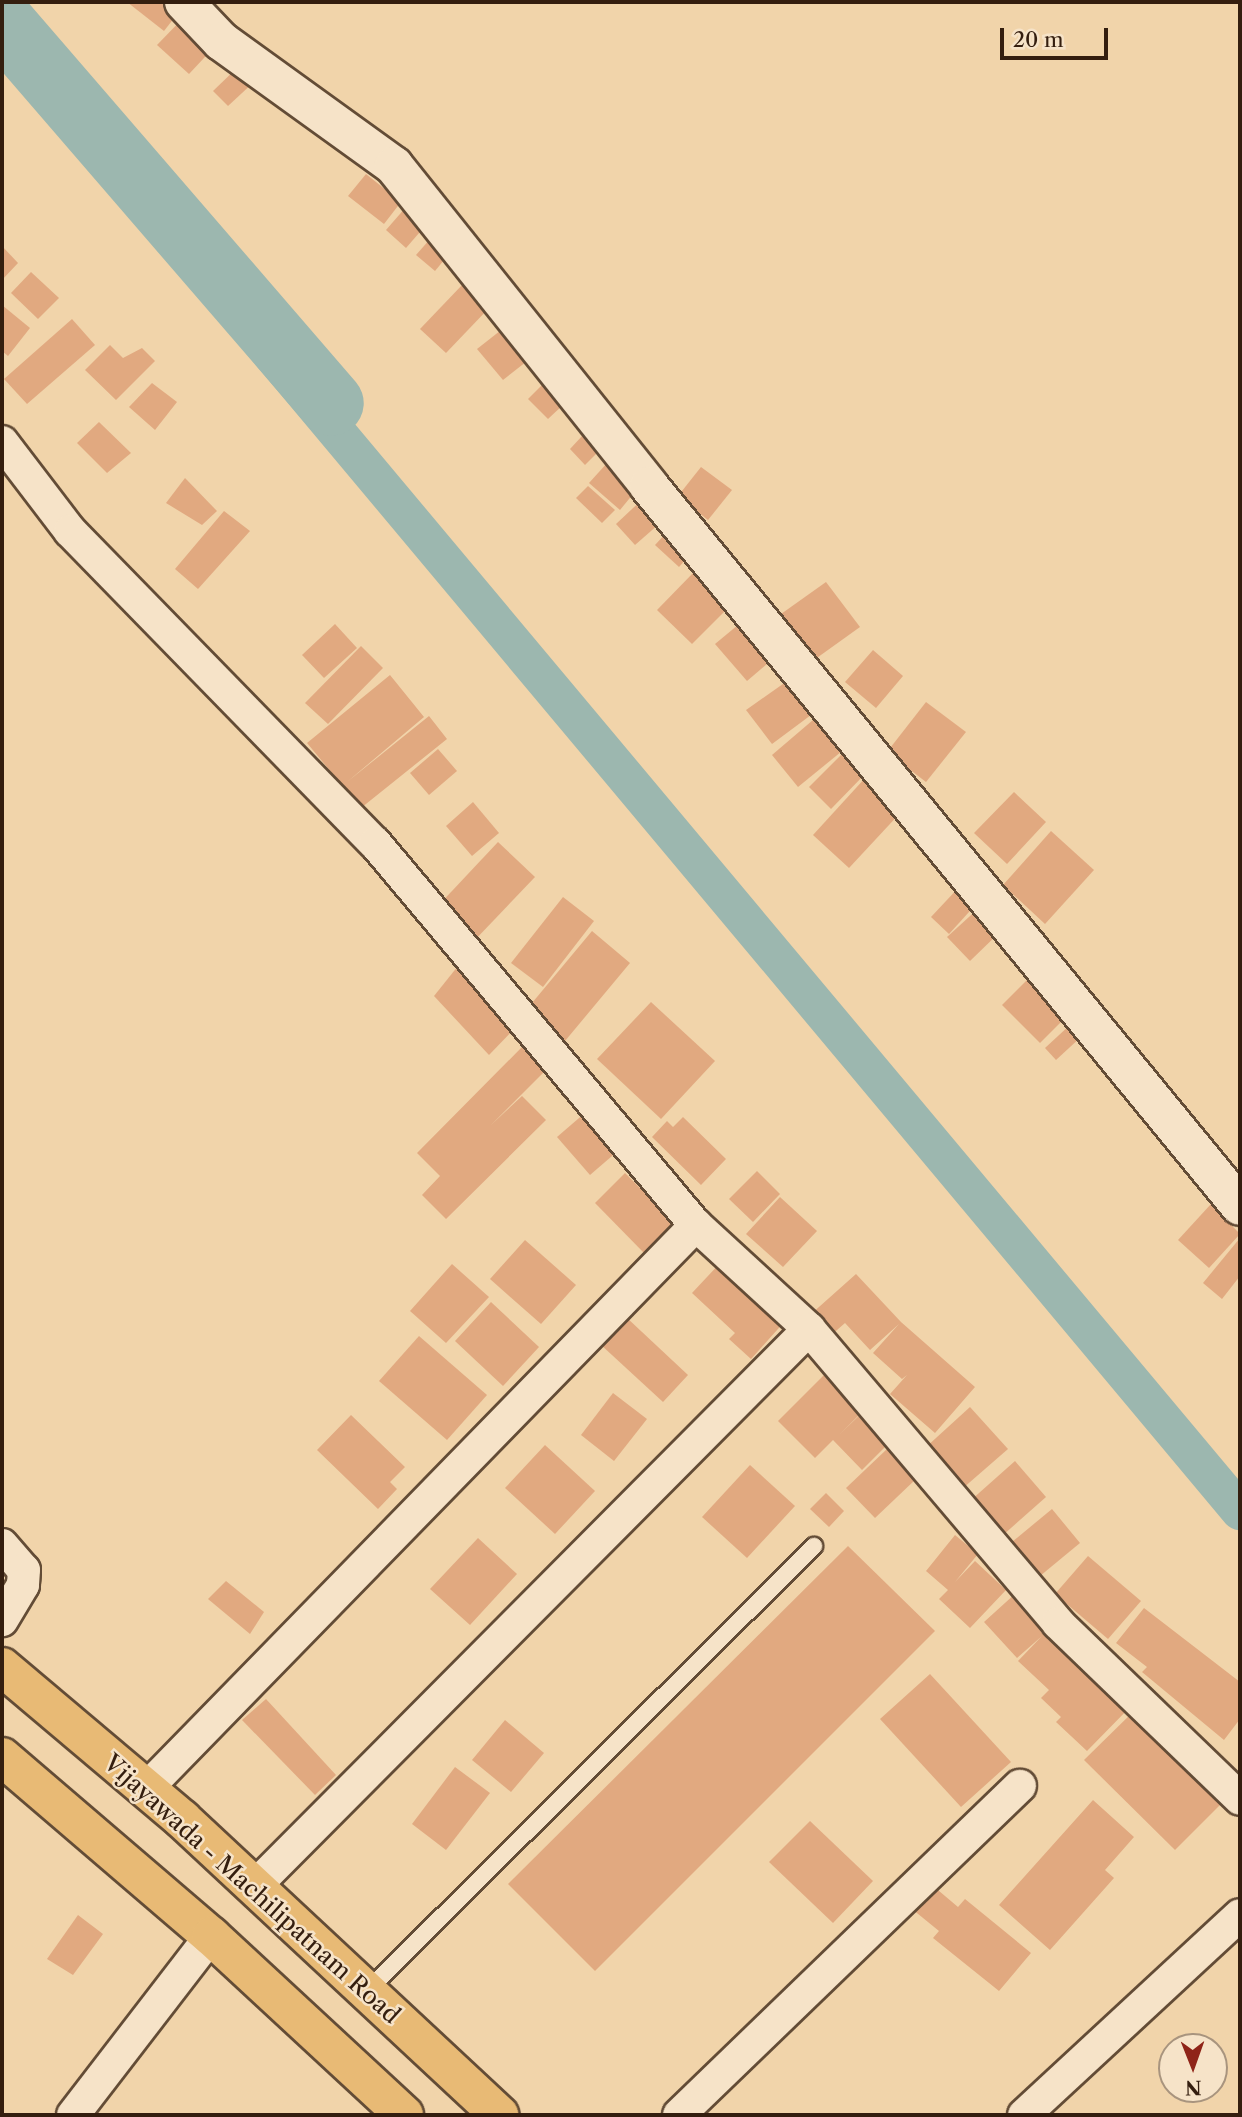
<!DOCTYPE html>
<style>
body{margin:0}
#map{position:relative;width:1242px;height:2117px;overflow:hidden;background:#f1d4aa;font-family:"Libre Caslon Text",serif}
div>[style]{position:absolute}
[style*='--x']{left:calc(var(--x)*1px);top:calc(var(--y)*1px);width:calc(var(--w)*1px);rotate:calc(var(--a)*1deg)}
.canal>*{height:38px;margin:-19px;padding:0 19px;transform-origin:19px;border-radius:19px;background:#9cb7af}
.river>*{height:65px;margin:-32.5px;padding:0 32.5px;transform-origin:32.5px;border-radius:32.5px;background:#9cb7af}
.building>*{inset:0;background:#e1a980}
.roads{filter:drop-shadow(2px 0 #634c36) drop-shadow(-2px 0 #634c36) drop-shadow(0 2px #634c36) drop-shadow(0 -2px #634c36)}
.lane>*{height:16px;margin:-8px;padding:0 8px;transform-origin:8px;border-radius:8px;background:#f6e3c8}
.street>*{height:32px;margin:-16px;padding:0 16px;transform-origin:16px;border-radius:16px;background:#f6e3c8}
.secondary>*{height:38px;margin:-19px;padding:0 19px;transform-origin:19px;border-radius:19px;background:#f6e3c8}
.highway>*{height:38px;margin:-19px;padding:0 19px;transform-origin:19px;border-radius:19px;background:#e8ba75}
span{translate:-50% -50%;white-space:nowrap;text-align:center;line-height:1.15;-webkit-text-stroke:5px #f6e3c8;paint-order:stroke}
.street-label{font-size:24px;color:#341e0f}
.frame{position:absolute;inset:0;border:4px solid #341e0f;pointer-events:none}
.north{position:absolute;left:1158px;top:2033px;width:70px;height:70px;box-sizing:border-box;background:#f6e3c8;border:2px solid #a8947e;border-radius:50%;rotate:179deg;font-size:19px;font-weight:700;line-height:28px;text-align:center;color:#341e0f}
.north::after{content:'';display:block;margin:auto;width:24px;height:32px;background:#8f2418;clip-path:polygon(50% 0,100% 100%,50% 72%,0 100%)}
.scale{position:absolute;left:1000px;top:28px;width:108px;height:32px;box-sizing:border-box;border:4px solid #341e0f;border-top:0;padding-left:9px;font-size:21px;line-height:24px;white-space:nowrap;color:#341e0f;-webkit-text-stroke:5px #f6e3c8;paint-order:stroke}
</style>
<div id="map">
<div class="canal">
<div style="--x:2;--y:32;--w:1929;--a:50.07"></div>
</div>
<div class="river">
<div style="--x:2;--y:22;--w:503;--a:49.19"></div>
</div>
<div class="building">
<div style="clip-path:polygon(127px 2px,182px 2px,185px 4px,164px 31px)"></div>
<div style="clip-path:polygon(187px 14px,218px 43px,189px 74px,157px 45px)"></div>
<div style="clip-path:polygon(240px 65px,255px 81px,228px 106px,213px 91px)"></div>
<div style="clip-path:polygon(366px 174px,401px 202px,384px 224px,348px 196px)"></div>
<div style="clip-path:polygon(406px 207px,426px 225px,406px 248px,386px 230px)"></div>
<div style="clip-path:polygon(431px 238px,449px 254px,435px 271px,416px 255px)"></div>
<div style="clip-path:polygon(2px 246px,18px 263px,2px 280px)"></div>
<div style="clip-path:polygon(31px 272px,59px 298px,38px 319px,11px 293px)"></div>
<div style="clip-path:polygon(463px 284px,489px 308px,446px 353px,420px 329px)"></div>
<div style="clip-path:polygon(2px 305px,30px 328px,8px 356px,2px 351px)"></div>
<div style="clip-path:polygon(72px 319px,95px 345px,27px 404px,4px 379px)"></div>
<div style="clip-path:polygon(505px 327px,531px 358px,503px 380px,477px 349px)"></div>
<div style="clip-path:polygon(110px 345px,123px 358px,142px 348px,155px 361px,116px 400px,85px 370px)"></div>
<div style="clip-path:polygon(152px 383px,177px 402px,155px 430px,129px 407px)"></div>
<div style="clip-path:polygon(544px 383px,564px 404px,548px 419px,528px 399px)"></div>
<div style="clip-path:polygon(99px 422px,131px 453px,107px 473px,77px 443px)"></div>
<div style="clip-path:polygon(583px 435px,599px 451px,585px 465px,570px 449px)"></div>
<div style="clip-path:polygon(608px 462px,638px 488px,620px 510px,589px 483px)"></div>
<div style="clip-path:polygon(701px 467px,732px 490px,708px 520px,678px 496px)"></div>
<div style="clip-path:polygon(185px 478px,217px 511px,202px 525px,166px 503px)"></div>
<div style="clip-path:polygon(588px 486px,615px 510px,602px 523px,576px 498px)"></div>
<div style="clip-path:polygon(647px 495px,667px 517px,635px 545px,616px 524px)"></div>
<div style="clip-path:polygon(224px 511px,250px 531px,198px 589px,175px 569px)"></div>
<div style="clip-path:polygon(668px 531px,692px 552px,679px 567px,655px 545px)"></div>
<div style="clip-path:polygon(694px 572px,729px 607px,692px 644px,657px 610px)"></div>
<div style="clip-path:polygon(826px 582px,860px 627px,807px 665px,774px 619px)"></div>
<div style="clip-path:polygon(744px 620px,775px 657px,747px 681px,715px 644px)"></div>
<div style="clip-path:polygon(335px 624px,357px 648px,324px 678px,302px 655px)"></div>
<div style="clip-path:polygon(361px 646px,383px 668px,328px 724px,305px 703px)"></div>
<div style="clip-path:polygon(873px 650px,903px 676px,876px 708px,845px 682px)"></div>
<div style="clip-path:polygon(390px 675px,424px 717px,347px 782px,429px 716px,447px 739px,356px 812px,338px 789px,342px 785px,307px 743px)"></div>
<div style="clip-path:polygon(790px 679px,815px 712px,772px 744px,746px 710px)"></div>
<div style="clip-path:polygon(926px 702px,966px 732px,926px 782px,887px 752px)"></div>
<div style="clip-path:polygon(820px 714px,847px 747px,798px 787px,772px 755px)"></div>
<div style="clip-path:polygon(438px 749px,457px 771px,429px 795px,410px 773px)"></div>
<div style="clip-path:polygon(845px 751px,867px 772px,831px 809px,809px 787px)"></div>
<div style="clip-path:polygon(866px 777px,902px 811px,849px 868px,813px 835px)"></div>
<div style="clip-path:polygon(1014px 792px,1046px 822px,1007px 864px,974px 833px)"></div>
<div style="clip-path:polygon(473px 802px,499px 833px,472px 856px,446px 826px)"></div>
<div style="clip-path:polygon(1051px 831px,1094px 870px,1045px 924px,1003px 885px)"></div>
<div style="clip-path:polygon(498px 842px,535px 877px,473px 942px,436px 908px)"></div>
<div style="clip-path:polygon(961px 885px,979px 901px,949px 934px,931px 917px)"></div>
<div style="clip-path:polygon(563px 897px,594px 921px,543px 987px,511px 963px)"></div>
<div style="clip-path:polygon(981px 906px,1003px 929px,970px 961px,947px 937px)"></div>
<div style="clip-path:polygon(592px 931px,630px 963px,565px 1041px,527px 1009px)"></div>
<div style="clip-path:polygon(462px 961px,516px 1027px,489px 1055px,434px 996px)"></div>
<div style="clip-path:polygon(1031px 976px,1069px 1014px,1040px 1043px,1002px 1005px)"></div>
<div style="clip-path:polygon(651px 1002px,715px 1061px,661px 1119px,597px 1059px)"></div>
<div style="clip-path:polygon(1071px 1024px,1082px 1036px,1056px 1060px,1045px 1048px)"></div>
<div style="clip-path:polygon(522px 1047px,546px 1070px,491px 1125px,522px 1096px,546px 1120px,446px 1219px,422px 1195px,440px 1176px,417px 1153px)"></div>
<div style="clip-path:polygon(586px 1112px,619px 1150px,590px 1175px,557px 1137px)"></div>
<div style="clip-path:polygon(683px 1117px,726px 1159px,701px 1185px,652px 1137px,667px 1121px,673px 1127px)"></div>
<div style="clip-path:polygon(757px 1171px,780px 1194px,753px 1222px,729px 1199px)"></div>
<div style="clip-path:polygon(625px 1173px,676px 1224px,645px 1254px,595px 1203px)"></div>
<div style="clip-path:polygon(780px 1197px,817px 1231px,783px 1267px,746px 1234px)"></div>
<div style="clip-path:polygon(1211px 1204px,1240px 1234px,1209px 1268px,1178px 1240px)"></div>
<div style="clip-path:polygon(1240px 1238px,1240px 1276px,1222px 1299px,1203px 1283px)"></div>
<div style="clip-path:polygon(525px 1240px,576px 1285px,541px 1324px,490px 1279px)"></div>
<div style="clip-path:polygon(722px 1261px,786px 1320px,751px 1359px,729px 1339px,735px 1333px,692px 1293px)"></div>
<div style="clip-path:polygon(452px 1264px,489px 1297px,446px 1343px,410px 1311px)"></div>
<div style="clip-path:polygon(856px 1274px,901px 1322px,975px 1387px,935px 1433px,890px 1394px,907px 1375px,902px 1379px,873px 1353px,899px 1324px,870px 1350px,845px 1323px,829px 1337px,810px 1315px)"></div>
<div style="clip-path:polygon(491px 1302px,539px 1347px,503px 1386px,455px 1341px)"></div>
<div style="clip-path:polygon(626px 1317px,688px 1375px,663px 1402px,600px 1344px)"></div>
<div style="clip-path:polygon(419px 1336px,487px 1395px,447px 1440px,379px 1381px)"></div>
<div style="clip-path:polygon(831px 1368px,869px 1405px,840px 1434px,866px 1409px,895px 1437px,862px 1470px,833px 1440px,815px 1458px,778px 1421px)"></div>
<div style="clip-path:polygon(613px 1393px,647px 1419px,614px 1461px,581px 1435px)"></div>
<div style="clip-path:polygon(970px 1407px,1008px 1449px,962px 1489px,925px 1448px)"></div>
<div style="clip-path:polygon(351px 1415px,405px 1467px,390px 1482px,397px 1489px,378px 1509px,317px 1450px)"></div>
<div style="clip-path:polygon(545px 1445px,595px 1491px,555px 1534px,505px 1488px)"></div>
<div style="clip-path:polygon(887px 1449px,916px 1479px,875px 1518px,846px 1488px)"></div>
<div style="clip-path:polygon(1015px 1461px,1046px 1497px,1002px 1536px,970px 1501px)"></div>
<div style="clip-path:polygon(750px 1465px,795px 1506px,747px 1558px,702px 1517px)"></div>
<div style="clip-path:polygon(826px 1493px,844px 1511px,829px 1527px,810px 1509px)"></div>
<div style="clip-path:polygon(1052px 1509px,1080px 1543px,1040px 1576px,1012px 1542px)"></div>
<div style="clip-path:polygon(955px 1535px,978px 1554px,955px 1582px,975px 1561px,1006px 1590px,970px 1628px,939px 1599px,948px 1590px,926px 1571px)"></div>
<div style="clip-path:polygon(478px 1538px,517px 1574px,470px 1625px,430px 1589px)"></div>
<div style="clip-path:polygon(848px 1546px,935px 1631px,595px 1971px,508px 1884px)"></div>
<div style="clip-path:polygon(1088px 1556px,1141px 1601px,1108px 1639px,1055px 1594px)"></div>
<div style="clip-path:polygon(226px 1581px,264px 1612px,250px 1634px,208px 1599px)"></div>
<div style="clip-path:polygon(1016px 1593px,1134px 1703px,1087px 1751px,1056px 1722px,1061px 1717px,1041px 1698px,1049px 1690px,1018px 1661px,1042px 1636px,1017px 1658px,984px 1622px)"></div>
<div style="clip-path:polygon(1144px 1608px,1240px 1682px,1240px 1719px,1224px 1740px,1142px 1672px,1147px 1667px,1116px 1643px)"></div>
<div style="clip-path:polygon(930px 1674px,1011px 1762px,961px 1807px,880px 1719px)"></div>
<div style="clip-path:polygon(266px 1699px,336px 1775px,315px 1795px,242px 1720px)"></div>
<div style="clip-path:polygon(1138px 1707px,1228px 1797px,1175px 1850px,1084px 1760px)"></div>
<div style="clip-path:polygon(505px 1720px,544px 1753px,511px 1792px,472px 1760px)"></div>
<div style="clip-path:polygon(455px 1767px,490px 1793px,446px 1850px,412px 1824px)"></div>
<div style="clip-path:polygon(1093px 1800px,1134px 1837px,1105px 1870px,1114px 1878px,1050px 1950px,999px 1905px)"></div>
<div style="clip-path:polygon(810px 1821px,873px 1881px,833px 1923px,769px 1862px)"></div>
<div style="clip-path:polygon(932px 1885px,958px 1907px,965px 1899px,1031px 1953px,999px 1991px,933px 1938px,939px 1931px,912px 1909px)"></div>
<div style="clip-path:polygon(78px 1915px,103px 1934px,73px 1975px,47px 1959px)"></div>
</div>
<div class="roads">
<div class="lane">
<div style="--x:367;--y:1991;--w:631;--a:-44.87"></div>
</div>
<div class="street">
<div style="--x:2;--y:442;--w:112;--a:52.6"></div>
<div style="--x:70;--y:531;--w:436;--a:45.7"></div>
<div style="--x:375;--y:843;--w:499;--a:50"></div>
<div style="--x:696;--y:1225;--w:154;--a:42.6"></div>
<div style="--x:809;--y:1329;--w:385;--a:49.7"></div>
<div style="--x:1058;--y:1623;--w:253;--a:44"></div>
<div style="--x:2;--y:1545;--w:33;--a:49"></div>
<div style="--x:24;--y:1570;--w:15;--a:94"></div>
<div style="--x:23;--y:1585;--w:41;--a:121"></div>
<div style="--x:146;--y:1789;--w:788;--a:-45.72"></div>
<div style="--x:254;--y:1887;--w:787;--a:-45.15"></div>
<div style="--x:73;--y:2115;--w:226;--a:-52.4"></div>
<div style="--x:679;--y:2115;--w:474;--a:-44"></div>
<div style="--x:1024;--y:2115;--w:294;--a:-42.8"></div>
</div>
<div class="secondary">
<div style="--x:184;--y:2;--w:54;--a:46.5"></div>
<div style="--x:221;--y:41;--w:213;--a:35.8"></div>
<div style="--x:394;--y:166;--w:409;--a:51.4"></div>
<div style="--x:649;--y:486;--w:931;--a:50.62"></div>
</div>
<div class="highway">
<div style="--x:2;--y:1667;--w:236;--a:40.2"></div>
<div style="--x:182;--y:1819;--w:434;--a:43"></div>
<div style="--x:2;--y:1757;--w:275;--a:40.6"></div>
<div style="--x:211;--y:1936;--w:263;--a:42.8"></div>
</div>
</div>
<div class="street-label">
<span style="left:252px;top:1889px;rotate:42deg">Vijayawada - Machilipatnam Road</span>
</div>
<div class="frame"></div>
<div class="north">N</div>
<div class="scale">20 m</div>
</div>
